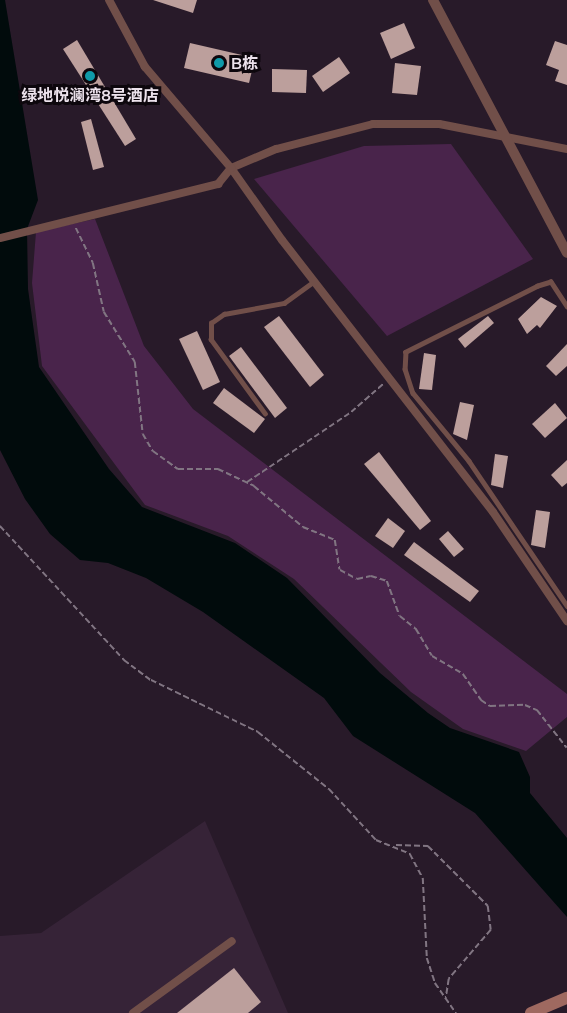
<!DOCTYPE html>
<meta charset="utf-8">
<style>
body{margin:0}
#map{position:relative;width:567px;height:1013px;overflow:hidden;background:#281a29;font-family:Mulish,"Noto Sans SC",sans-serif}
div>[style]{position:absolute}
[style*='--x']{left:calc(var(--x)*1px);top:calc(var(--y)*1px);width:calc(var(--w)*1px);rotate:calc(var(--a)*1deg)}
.built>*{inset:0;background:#362337}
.green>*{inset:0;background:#49244b}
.water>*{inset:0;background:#010b0c}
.building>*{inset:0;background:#bc9f9c}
.path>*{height:1.5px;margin-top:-0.75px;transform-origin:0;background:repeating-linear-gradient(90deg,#817582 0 6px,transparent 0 9px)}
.service>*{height:4.5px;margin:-2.25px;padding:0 2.25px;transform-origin:2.25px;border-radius:2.25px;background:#714f49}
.minor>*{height:8px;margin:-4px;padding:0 4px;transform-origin:4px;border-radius:4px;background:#714f49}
.tertiary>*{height:10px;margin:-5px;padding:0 5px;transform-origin:5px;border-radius:5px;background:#714f49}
.secondary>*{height:12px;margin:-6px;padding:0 6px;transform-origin:6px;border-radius:6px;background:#9f6960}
.dots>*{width:16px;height:16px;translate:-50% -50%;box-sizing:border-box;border:3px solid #0d070d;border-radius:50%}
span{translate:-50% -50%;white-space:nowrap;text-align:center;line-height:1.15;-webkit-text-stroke:6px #0d070d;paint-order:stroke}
.poi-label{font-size:16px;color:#ece2ec;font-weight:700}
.left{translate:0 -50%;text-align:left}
</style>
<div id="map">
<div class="built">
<div style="clip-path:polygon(205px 821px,288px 1013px,0 1013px,0 936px,41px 933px)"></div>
</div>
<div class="green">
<div style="clip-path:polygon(451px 144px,533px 259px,387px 336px,254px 179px,364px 146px)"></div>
<div style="clip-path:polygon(95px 219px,144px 346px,193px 409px,567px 694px,567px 717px,526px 751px,463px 729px,411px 692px,294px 579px,228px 536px,145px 505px,42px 366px,32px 283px,36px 232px)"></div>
</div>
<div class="water">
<div style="clip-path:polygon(0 0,5px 0,38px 200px,27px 229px,28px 289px,39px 367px,109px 469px,142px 507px,235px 543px,287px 578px,380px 673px,428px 713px,450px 728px,519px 752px,530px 777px,530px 793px,567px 838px,567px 917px,475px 813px,353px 736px,324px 698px,203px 612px,146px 578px,108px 563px,80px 560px,50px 534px,25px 499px,0 450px)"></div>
</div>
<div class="building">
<div style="clip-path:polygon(153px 0,197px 0,193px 13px)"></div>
<div style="clip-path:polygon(404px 23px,415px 48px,391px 59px,380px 33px)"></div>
<div style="clip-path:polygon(77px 40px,136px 139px,125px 146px,63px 49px)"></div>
<div style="clip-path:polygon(555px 41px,567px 45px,567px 85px,555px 81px,559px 70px,546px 65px)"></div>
<div style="clip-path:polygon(190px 43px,255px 58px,249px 83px,184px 68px)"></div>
<div style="clip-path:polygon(339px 57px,350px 73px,323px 92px,312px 76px)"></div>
<div style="clip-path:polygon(395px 63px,421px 66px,417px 95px,392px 93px)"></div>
<div style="clip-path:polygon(272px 69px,307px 70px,306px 93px,272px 92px)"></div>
<div style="clip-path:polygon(91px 119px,104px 167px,93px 170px,81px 122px)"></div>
<div style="clip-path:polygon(541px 297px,557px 306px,540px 328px,537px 325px,527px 334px,518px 319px)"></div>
<div style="clip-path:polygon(279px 316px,324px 375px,310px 387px,264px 327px)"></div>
<div style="clip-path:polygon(488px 316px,494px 323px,465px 348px,458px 339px)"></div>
<div style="clip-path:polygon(197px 331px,220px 382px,203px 390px,179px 339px)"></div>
<div style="clip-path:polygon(567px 344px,567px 366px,556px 376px,546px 366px)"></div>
<div style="clip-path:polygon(241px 347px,287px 408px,275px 418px,229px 356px)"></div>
<div style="clip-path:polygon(424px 353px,436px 355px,432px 390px,419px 389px)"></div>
<div style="clip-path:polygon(224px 388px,265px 419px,254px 433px,213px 403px)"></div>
<div style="clip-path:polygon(460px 402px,474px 405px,467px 440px,453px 434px)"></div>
<div style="clip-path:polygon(555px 403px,567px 418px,545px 438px,532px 424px)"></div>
<div style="clip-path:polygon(379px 452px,431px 521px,420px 530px,364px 464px)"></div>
<div style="clip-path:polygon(495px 454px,508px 456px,503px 488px,491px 485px)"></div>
<div style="clip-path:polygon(567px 460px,567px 483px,562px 487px,551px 475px)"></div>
<div style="clip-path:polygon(536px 510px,550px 512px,545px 548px,531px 545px)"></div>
<div style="clip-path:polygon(388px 518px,405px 531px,393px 548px,375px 536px)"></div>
<div style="clip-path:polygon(448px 531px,464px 549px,454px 557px,439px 539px)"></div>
<div style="clip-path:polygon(414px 542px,479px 591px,470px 602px,404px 555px)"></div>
<div style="clip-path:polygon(234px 968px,261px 1002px,248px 1013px,177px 1013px)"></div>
</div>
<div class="path">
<div style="--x:76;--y:228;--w:39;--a:64"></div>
<div style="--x:93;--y:263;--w:50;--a:77.3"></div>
<div style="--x:104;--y:312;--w:59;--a:58.2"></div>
<div style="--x:135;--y:362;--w:72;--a:83.7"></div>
<div style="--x:143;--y:434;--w:20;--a:60"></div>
<div style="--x:153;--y:451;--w:31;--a:36"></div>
<div style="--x:178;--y:469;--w:40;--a:0"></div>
<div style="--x:218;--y:469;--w:40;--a:25"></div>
<div style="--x:254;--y:486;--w:64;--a:39.9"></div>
<div style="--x:303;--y:527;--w:35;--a:22"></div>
<div style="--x:335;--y:540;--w:30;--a:81"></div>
<div style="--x:340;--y:570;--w:19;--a:28"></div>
<div style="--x:357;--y:579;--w:14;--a:-12"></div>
<div style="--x:371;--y:576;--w:17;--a:17"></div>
<div style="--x:387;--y:581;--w:37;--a:70"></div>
<div style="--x:400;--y:616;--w:21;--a:39"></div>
<div style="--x:416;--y:629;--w:31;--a:59"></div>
<div style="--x:432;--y:656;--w:36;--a:30"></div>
<div style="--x:463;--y:674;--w:32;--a:55"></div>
<div style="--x:481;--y:700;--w:11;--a:34"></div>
<div style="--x:490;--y:706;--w:35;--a:-2"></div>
<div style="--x:525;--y:705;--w:13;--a:23"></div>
<div style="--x:537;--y:710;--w:48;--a:51.7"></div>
<div style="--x:247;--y:482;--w:125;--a:-33.9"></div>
<div style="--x:351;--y:412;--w:44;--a:-41.3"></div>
<div style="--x:0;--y:526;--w:183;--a:47.2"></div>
<div style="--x:124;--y:660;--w:34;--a:37"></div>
<div style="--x:151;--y:680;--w:119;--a:25.9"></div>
<div style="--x:258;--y:732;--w:91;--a:38.8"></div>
<div style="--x:329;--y:789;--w:69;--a:47.3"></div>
<div style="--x:376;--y:840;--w:37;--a:22"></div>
<div style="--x:410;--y:854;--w:27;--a:62"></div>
<div style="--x:423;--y:878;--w:80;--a:87.1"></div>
<div style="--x:427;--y:958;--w:26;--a:72"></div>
<div style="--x:435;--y:983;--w:37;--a:55"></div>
<div style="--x:396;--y:845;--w:32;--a:2"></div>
<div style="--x:428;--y:846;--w:85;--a:45"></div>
<div style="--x:488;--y:906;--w:24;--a:83"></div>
<div style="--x:491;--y:930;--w:65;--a:130.6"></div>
<div style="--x:449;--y:979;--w:19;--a:99"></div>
</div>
<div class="service">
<div style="--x:567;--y:307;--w:30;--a:-123"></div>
<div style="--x:551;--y:282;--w:14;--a:163"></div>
<div style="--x:538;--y:286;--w:148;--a:153.4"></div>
<div style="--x:406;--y:352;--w:17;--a:93"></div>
<div style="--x:405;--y:369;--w:25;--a:72"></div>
<div style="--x:413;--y:393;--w:88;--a:50.5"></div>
<div style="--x:469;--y:461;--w:175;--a:55.9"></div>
<div style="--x:265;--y:414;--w:92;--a:-126.1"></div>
<div style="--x:211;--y:340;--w:17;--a:-90"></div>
<div style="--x:211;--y:323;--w:16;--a:-35"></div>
<div style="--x:224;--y:314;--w:61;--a:-10.4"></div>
<div style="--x:284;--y:303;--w:37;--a:-36"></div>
</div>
<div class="minor">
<div style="--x:567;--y:149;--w:130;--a:-168.9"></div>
<div style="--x:439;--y:124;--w:66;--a:180"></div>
<div style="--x:373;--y:124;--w:100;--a:165.5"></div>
<div style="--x:276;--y:149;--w:49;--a:157.1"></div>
<div style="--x:231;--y:168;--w:88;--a:54.7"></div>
<div style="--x:282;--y:240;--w:344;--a:52.2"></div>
<div style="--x:493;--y:512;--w:132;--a:55.8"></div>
<div style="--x:0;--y:238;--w:225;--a:-13.9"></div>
<div style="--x:218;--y:184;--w:21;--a:-51"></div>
<div style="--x:231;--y:168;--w:133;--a:-130.4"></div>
<div style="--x:145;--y:67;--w:76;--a:-118.2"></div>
<div style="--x:133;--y:1013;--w:122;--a:-36"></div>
</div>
<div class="tertiary">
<div style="--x:433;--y:0;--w:286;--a:62.1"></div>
</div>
<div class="secondary">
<div style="--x:531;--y:1013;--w:39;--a:-23"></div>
</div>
<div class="dots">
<div style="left:219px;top:63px;background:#0f9aa8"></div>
<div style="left:90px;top:76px;background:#0f9aa8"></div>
</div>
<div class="poi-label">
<span class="left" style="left:231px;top:63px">B栋</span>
<span style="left:90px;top:95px">绿地悦澜湾8号酒店</span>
</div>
</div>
